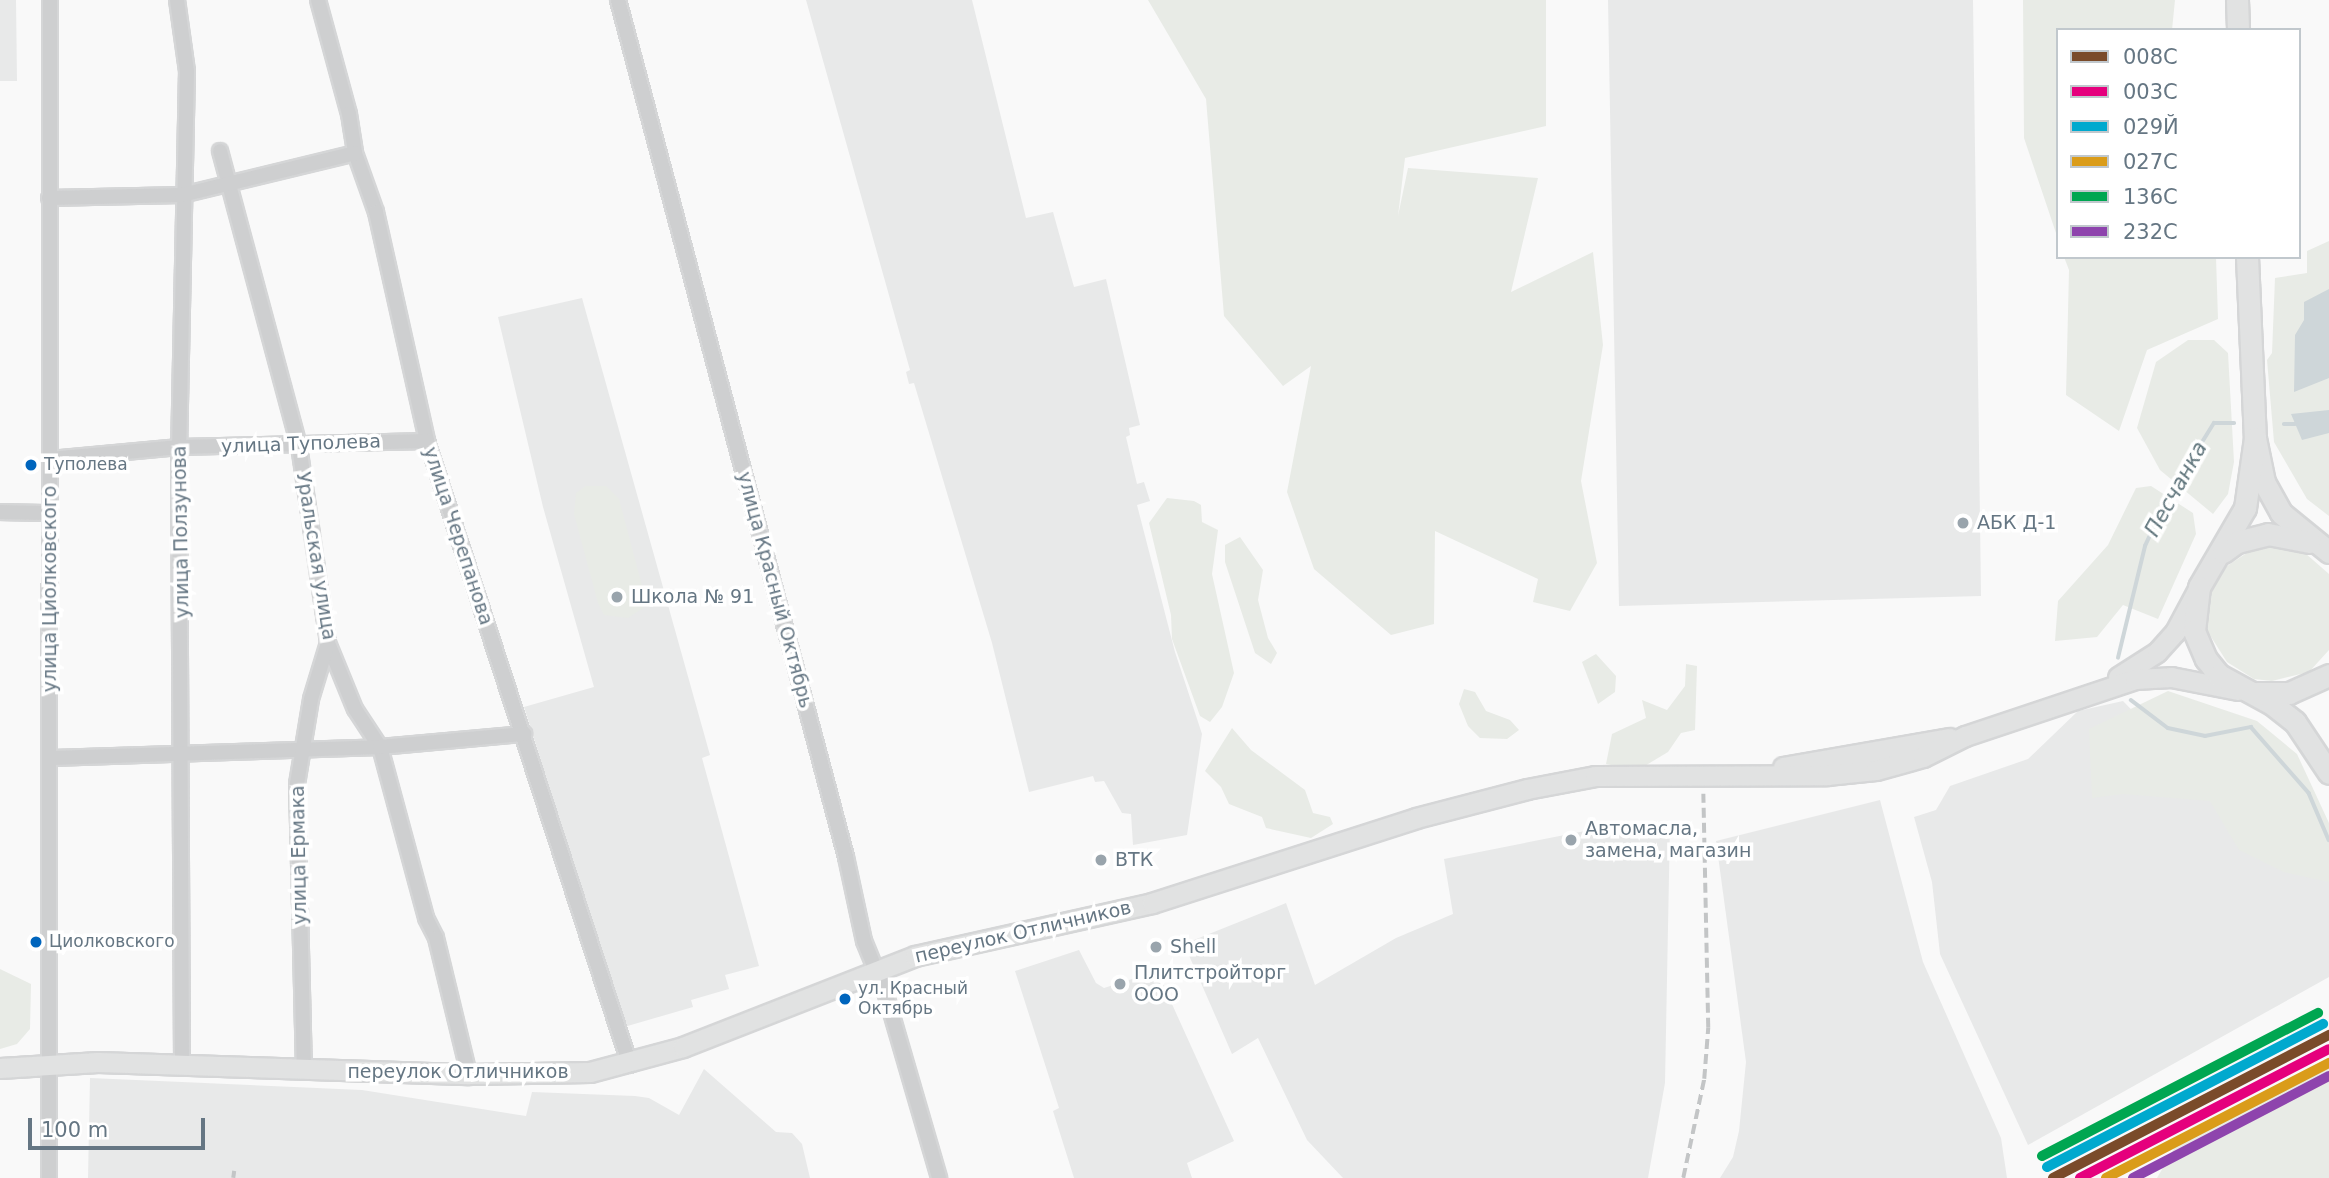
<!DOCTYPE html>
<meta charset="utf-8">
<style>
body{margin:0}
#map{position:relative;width:2329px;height:1178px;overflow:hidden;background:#f9f9f9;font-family:"DejaVu Sans",sans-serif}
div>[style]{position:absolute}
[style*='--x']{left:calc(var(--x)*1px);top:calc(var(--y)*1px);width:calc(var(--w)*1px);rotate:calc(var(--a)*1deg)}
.built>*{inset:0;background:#e8e9e9}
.green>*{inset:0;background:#e8ebe6}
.water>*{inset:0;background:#ced6d9}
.stream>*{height:3.5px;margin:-1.75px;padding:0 1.75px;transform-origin:1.75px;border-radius:1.75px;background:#ced6d9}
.roads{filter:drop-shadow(2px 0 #d5d6d7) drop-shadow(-2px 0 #d5d6d7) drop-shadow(0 2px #d5d6d7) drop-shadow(0 -2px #d5d6d7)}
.minor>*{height:14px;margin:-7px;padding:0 7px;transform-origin:7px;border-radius:7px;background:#cecfd0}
.major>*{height:19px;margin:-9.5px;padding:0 9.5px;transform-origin:9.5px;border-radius:9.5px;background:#e1e2e2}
.highway>*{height:21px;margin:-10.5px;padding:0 10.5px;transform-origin:10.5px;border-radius:10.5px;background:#e1e2e2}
.rail>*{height:3.5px;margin-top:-1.75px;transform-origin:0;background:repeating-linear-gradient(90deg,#c3c5c6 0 10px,transparent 0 15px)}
.rail-1>*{height:10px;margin:-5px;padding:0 5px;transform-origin:5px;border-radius:5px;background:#7a4b2a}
.rail-2>*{height:10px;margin:-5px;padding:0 5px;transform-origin:5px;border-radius:5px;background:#e5007d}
.rail-3>*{height:10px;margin:-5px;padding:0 5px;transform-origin:5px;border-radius:5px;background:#00a9ce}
.rail-4>*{height:10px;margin:-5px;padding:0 5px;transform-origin:5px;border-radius:5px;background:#da9c1a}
.rail-5>*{height:10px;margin:-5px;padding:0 5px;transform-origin:5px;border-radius:5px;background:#00a651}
.rail-6>*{height:10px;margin:-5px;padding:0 5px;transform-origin:5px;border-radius:5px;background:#8e44ad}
.dots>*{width:19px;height:19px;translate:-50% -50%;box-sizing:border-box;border:4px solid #fff;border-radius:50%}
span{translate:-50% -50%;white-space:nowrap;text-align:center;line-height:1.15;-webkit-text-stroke:7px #fff;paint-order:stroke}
.bus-label{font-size:17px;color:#657683}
.left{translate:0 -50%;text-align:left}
.street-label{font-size:19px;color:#657683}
.poi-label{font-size:19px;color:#657683}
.water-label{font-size:21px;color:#60757c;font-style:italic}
.legend{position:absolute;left:2056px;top:28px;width:245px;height:231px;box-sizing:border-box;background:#fff;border:2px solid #c1c8cd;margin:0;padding:9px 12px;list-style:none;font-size:21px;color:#657683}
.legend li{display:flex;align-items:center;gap:14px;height:35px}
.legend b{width:35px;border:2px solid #c1c8cd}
.scale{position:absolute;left:28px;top:1118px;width:177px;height:32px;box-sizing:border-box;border:4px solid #657683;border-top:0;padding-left:9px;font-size:21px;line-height:24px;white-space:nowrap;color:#657683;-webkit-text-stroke:5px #fff;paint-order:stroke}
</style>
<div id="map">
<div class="built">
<div style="clip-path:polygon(0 0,16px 0,17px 81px,0 81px)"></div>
<div style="clip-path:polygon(806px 0,972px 0,1026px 218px,1053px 212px,1074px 287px,1106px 279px,1140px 425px,1129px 428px,1130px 435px,1126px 437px,1137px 484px,1144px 482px,1150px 501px,1137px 505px,1175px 652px,1202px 734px,1187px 835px,1133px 845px,1131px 814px,1122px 813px,1104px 781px,1095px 782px,1093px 776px,1029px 792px,992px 643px,914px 383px,909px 384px,906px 372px,910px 370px)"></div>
<div style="clip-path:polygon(1608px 0,1973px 0,1981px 596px,1619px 606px)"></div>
<div style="clip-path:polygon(582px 298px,710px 755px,702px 758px,759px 966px,725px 975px,729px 989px,691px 1000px,693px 1007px,624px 1027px,524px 707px,594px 687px,543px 507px,498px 317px)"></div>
<div style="clip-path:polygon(2123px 701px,2158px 737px,2329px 859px,2329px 977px,2028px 1145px,1940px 954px,1932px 882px,1914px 817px,1936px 810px,1950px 786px,2028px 759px,2078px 711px)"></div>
<div style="clip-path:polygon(1880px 800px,1923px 962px,2001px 1138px,2007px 1178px,1720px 1178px,1733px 1157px,1739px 1131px,1746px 1062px,1716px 841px)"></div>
<div style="clip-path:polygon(1670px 824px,1665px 1083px,1648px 1178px,1343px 1178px,1307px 1140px,1258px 1038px,1232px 1054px,1184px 944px,1286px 903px,1315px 985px,1396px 938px,1453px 914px,1444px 859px,1585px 831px)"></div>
<div style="clip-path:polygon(1079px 950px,1096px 983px,1104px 988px,1157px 971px,1234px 1141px,1187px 1163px,1192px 1178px,1074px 1178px,1053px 1111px,1059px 1108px,1015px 971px)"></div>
<div style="clip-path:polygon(704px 1069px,776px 1132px,792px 1133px,802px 1144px,810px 1178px,88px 1178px,90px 1078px,362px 1090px,526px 1116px,532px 1092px,635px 1096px,649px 1098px,679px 1115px)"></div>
</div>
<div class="green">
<div style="clip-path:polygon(1148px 0,1546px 0,1546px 126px,1405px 158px,1398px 216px,1408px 168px,1538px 178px,1511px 292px,1593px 252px,1603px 345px,1581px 481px,1597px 563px,1570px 611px,1533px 602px,1538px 579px,1435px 531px,1434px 624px,1391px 635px,1314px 569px,1287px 492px,1311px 366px,1283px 386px,1224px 316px,1206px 99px)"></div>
<div style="clip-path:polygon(2023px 0,2175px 0,2172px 30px,2058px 30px,2058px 239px,2024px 138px)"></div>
<div style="clip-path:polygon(2329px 241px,2329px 516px,2307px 499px,2274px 442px,2267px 360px,2272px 353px,2275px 278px,2307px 273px,2307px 251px)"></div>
<div style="clip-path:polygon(2064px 257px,2216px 257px,2218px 319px,2147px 350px,2119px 431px,2066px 395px,2069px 270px)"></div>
<div style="clip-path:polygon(2188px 340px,2214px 340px,2228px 353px,2234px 462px,2228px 494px,2213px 514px,2160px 470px,2137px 428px,2156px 362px)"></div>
<div style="clip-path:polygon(586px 486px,606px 486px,619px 499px,645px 597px,643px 608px,628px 618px,604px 615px,598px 603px,574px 514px,576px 493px)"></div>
<div style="clip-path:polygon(2151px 486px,2193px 513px,2196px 534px,2158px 619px,2123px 605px,2097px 637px,2055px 641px,2058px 601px,2108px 545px,2136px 488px)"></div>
<div style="clip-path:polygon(1167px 498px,1194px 501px,1201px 505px,1202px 522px,1218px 530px,1212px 574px,1234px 673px,1222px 707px,1210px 722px,1200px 716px,1172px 639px,1171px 615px,1149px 523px)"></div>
<div style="clip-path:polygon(1240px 537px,1263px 570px,1258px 600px,1268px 638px,1277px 653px,1271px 664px,1255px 653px,1225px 562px,1225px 545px)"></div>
<div style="clip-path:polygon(2270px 546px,2305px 553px,2329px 574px,2329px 650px,2309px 672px,2272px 681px,2254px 679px,2227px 662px,2208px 632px,2206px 615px,2214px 582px,2224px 568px,2253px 549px)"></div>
<div style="clip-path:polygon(1596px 654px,1616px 676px,1615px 692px,1598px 704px,1582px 662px)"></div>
<div style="clip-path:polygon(1686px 664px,1697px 666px,1695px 730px,1681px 733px,1668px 752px,1638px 770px,1606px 764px,1612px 734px,1646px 718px,1642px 700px,1667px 710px,1685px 686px)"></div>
<div style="clip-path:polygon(1464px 689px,1475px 692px,1486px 711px,1510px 720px,1519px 730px,1507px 739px,1480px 738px,1468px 726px,1459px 704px)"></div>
<div style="clip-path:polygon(2168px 691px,2257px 721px,2297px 754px,2329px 823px,2329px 882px,2284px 872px,2239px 850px,2210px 801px,2123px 794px,2092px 798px,2089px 729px)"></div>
<div style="clip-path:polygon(1232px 728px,1251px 750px,1305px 790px,1313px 813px,1330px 817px,1333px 824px,1311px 838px,1266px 828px,1262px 817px,1229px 804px,1221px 787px,1205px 771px)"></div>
<div style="clip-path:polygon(0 969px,31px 984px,30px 1029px,17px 1044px,0 1049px)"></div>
<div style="clip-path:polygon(2329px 1061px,2329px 1178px,2157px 1178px,2179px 1140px)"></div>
</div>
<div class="water">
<div style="clip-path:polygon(2329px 289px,2329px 378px,2294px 392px,2295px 335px,2304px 320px,2304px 302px)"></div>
<div style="clip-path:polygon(2329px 410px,2329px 433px,2302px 440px,2291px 414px)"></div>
</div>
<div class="stream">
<div style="--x:2284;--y:424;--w:11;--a:0"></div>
<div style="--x:2118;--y:658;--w:115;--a:-76.4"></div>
<div style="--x:2145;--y:546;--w:52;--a:-64.9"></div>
<div style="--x:2167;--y:499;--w:89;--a:-58.3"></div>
<div style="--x:2214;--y:423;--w:20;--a:0"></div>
<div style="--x:2131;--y:700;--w:46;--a:37.1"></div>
<div style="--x:2168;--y:728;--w:38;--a:12"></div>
<div style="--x:2205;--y:736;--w:47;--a:-11.1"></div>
<div style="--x:2251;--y:727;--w:88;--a:48.7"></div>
<div style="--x:2309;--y:793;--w:51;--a:66.9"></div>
</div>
<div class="roads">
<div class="minor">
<div style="--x:177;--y:0;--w:72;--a:82"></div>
<div style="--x:187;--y:71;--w:376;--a:91.2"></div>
<div style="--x:179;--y:447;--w:619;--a:89.72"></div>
<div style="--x:318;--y:0;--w:118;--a:74.8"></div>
<div style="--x:349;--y:114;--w:39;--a:81"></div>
<div style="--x:355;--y:153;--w:63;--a:70.4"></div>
<div style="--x:376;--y:212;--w:235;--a:77.4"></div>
<div style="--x:427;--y:441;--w:656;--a:71.98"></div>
<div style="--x:618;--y:0;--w:887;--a:75.1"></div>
<div style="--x:846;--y:857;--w:86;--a:77.9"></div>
<div style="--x:864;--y:941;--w:58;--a:67.8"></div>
<div style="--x:886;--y:995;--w:191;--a:73.8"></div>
<div style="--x:220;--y:151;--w:305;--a:75"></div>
<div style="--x:299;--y:446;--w:199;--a:81.6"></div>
<div style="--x:328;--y:643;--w:71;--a:67.8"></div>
<div style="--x:355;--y:709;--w:45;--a:56.7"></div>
<div style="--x:380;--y:747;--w:177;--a:74.9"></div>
<div style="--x:426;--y:918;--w:22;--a:63"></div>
<div style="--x:436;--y:938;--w:140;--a:76.4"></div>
<div style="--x:49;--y:198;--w:133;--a:-1.3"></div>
<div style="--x:182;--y:195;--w:178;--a:-13.6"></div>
<div style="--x:50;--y:459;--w:130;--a:-5.3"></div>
<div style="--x:179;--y:447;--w:248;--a:-1.4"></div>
<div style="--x:0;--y:512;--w:49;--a:1.2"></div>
<div style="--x:52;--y:758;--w:328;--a:-1.9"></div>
<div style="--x:380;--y:747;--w:145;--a:-5.2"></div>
<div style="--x:304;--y:1071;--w:287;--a:-91.4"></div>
<div style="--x:297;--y:784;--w:86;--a:-80.6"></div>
<div style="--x:311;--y:699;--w:59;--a:-73.1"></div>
<div style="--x:49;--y:1178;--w:1178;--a:-89.95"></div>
</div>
<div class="major">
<div style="--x:2118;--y:677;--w:46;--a:-32.7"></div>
<div style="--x:2157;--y:652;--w:27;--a:-48"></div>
<div style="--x:2175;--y:632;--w:47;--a:-61.8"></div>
<div style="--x:1783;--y:767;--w:169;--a:-9.9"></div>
<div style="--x:0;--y:1068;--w:98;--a:-3.5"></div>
<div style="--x:98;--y:1062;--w:371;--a:1.9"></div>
<div style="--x:469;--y:1074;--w:121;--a:-0.9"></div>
<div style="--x:590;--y:1072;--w:96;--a:-15"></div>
<div style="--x:683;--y:1047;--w:249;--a:-21.4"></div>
<div style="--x:915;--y:956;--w:243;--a:-12.6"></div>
<div style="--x:1152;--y:903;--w:277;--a:-17.8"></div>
<div style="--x:1416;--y:818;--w:115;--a:-14.6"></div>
<div style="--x:1527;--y:789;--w:69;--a:-10.8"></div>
<div style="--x:1595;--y:776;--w:232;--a:-0.2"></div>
<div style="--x:1827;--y:775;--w:49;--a:-5.8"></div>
<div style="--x:1876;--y:770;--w:49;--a:-15.5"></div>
<div style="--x:1923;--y:757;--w:47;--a:-26.6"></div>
<div style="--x:1965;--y:736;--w:179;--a:-18.5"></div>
<div style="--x:2135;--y:679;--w:36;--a:-3"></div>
<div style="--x:2171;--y:677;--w:68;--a:11"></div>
</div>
<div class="highway">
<div style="--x:2237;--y:0;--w:30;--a:88"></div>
<div style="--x:2247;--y:257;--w:181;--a:87.5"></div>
<div style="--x:2255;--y:438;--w:45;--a:78.4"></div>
<div style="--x:2264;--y:482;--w:35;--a:61"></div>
<div style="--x:2281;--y:513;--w:62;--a:39.1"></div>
<div style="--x:2255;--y:438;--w:71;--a:98.1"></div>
<div style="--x:2245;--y:508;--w:91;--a:120.2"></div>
<div style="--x:2199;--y:587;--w:44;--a:96.5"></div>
<div style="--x:2194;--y:631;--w:30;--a:67"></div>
<div style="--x:2206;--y:659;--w:21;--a:51"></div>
<div style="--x:2219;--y:675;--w:60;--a:28.7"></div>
<div style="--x:2272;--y:704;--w:29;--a:38"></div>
<div style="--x:2295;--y:722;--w:61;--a:56.3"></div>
<div style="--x:2223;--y:552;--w:17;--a:-36"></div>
<div style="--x:2237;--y:542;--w:32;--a:-14"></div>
<div style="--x:2268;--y:534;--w:42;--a:11"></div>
<div style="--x:2257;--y:693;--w:32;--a:0"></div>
<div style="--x:2289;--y:693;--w:44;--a:-24.2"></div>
</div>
</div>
<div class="rail">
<div style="--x:233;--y:1178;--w:7;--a:-82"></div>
<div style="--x:1683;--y:1178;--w:101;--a:-78"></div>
<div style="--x:1704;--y:1079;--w:51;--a:-85.5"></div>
<div style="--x:1708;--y:1028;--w:234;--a:-91.2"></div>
</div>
<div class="rail-1">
<div style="--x:2053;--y:1178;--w:311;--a:-27.4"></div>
</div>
<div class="rail-2">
<div style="--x:2080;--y:1178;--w:280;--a:-27.4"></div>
</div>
<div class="rail-3">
<div style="--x:2047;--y:1167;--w:311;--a:-27.4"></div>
</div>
<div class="rail-4">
<div style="--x:2106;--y:1178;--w:251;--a:-27.3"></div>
</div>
<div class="rail-5">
<div style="--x:2042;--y:1156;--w:311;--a:-27.4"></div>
</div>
<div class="rail-6">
<div style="--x:2133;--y:1178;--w:221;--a:-27.5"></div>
</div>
<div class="dots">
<div style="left:31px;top:465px;background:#0065bd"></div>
<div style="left:1963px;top:523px;background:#99a4ac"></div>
<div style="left:617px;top:597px;background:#99a4ac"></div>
<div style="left:1571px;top:840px;background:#99a4ac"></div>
<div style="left:1101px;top:860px;background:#99a4ac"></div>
<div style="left:36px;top:942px;background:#0065bd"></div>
<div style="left:1156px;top:947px;background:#99a4ac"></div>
<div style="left:1120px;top:984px;background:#99a4ac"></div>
<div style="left:845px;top:999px;background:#0065bd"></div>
</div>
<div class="bus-label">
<span class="left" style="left:44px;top:465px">Туполева</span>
<span class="left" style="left:49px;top:942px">Циолковского</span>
<span class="left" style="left:858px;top:999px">ул. Красный<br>Октябрь</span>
</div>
<div class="street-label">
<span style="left:301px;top:444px;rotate:-2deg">улица Туполева</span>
<span style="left:181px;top:532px;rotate:-91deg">улица Ползунова</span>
<span style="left:458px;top:536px;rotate:72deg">улица Черепанова</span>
<span style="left:316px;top:556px;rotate:81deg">Уральская улица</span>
<span style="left:50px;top:589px;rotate:-90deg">улица Циолковского</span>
<span style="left:775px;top:590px;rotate:75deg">улица Красный Октябрь</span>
<span style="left:299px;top:855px;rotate:-91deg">улица Ермака</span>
<span style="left:1023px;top:932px;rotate:-13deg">переулок Отличников</span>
<span style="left:458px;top:1072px">переулок Отличников</span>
</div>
<div class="poi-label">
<span class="left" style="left:1977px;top:523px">АБК Д-1</span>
<span class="left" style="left:631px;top:597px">Школа № 91</span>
<span class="left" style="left:1585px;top:840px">Автомасла,<br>замена, магазин</span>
<span class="left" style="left:1115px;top:860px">ВТК</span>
<span class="left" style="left:1170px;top:947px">Shell</span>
<span class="left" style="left:1134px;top:984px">Плитстройторг<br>ООО</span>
</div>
<div class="water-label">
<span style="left:2176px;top:489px;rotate:-61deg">Песчанка</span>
</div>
<ul class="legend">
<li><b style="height:9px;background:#7a4b2a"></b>008С</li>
<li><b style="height:9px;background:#e5007d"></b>003С</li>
<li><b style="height:9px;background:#00a9ce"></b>029Й</li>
<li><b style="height:9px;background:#da9c1a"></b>027С</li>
<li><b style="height:9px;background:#00a651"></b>136С</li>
<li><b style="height:9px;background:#8e44ad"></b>232C</li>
</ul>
<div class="scale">100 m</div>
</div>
